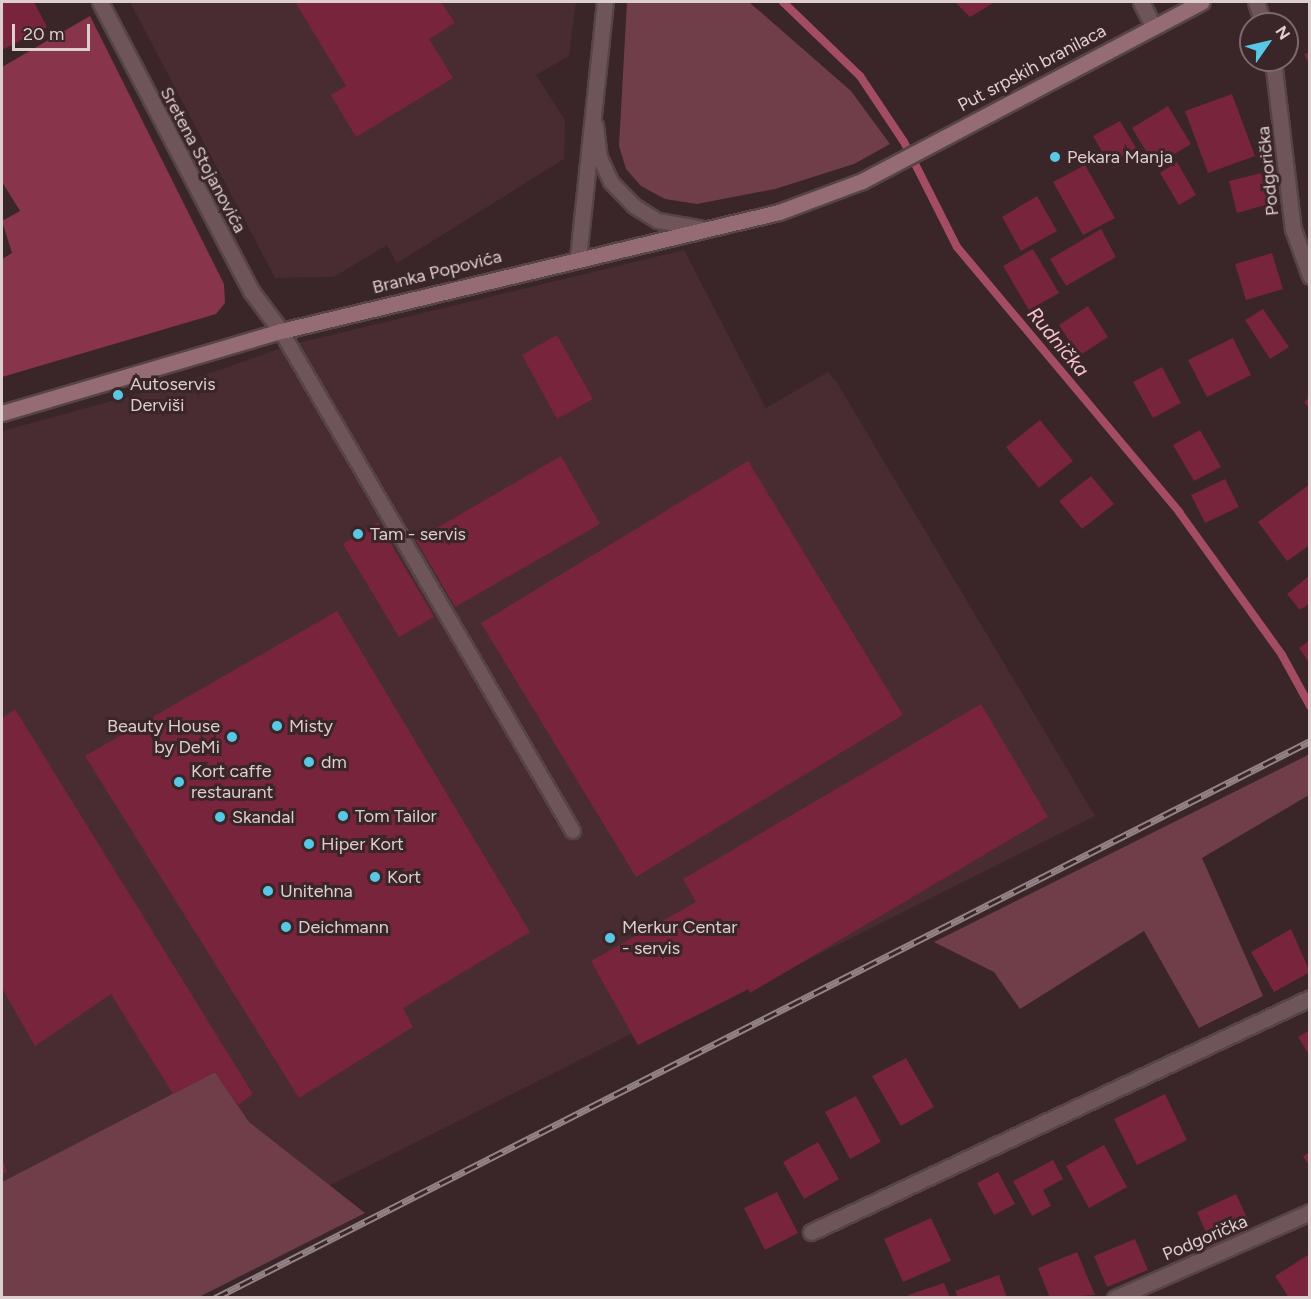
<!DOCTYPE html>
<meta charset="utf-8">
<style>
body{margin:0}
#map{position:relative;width:1311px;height:1299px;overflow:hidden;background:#3a2529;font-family:Figtree,sans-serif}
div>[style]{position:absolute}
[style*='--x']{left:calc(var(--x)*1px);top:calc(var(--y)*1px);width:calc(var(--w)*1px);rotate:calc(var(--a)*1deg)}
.built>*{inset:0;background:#482c32}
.green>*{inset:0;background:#703e49}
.forest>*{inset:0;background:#88344a}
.stream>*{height:8px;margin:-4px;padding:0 4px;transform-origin:4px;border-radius:4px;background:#a44d62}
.building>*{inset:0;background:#77243c}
.roads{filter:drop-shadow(2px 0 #564447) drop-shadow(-2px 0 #564447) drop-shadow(0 2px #564447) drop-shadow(0 -2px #564447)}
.service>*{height:14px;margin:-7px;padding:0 7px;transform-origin:7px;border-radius:7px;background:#6d5559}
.minor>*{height:15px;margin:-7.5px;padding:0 7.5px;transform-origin:7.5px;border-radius:7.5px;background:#6d5559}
.secondary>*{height:15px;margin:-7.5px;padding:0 7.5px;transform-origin:7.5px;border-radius:7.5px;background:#956c73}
.rail>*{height:7px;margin-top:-3.5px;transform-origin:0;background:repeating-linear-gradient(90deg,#3a2529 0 14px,#948386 0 28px);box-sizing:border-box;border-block:2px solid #948386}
.dots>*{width:16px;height:16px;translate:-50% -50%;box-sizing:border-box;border:3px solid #3a2529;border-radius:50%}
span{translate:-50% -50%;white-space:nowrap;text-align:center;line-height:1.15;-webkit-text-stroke:6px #3a2529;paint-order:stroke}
.street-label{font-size:18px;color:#ddced0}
.poi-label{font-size:18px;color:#ddced0}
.left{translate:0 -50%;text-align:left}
.right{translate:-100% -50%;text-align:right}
.water-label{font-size:20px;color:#f4c2cb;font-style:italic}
.frame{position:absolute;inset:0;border:3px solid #ddced0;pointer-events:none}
.north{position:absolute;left:1239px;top:12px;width:60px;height:60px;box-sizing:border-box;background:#3a2529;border:2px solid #7b696c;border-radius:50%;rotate:56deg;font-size:16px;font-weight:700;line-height:24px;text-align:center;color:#ddced0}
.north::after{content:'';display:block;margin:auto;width:21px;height:27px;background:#58c8e4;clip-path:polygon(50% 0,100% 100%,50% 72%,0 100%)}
.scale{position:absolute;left:12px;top:24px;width:78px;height:27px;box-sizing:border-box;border:3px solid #ddced0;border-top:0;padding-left:8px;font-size:18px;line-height:21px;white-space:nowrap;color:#ddced0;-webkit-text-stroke:4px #3a2529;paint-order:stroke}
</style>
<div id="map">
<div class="built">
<div style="clip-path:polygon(130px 2px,576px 2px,569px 56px,536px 75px,565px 120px,564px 159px,397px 263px,387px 245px,334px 277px,275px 278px)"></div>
<div style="clip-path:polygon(684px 250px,766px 408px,828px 372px,836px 381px,1095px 816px,638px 1045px,631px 1034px,327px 1187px,249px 1122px,215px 1072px,2px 1182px,2px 431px,196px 378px,290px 345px)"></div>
</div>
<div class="green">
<div style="clip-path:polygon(627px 2px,749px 2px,851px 91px,890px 144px,854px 164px,775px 189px,697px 204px,665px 199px,641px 186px,626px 169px,619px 146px)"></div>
<div style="clip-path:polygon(1310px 754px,1309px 795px,1202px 858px,1263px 996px,1199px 1028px,1144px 931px,1020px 1009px,994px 972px,934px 942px)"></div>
<div style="clip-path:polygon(215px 1072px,249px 1122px,365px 1213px,199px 1297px,2px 1298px,2px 1182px)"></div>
</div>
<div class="forest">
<div style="clip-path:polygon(90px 16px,224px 284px,225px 303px,216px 314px,2px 377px,2px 259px,12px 253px,2px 221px,20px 211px,2px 182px,2px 67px)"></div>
</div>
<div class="stream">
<div style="--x:783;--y:2;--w:107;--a:43.9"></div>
<div style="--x:860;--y:76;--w:79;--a:56.3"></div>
<div style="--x:904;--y:142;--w:118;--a:63.2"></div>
<div style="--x:957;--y:247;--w:346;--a:50"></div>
<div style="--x:1179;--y:512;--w:176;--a:54.2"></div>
<div style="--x:1282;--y:655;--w:58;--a:61.2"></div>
</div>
<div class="building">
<div style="clip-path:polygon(2px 2px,34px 2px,47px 27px,2px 50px)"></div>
<div style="clip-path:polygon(295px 2px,441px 2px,455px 23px,429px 39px,453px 78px,356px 137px,331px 95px,346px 86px)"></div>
<div style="clip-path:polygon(955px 2px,995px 2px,970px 17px)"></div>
<div style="clip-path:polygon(1310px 52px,1310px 65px,1304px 54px)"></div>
<div style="clip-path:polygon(1232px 94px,1255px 156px,1208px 173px,1185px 111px)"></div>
<div style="clip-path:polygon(1168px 106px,1191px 144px,1155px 166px,1132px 128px)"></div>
<div style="clip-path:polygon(1120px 121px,1136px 148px,1109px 164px,1093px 136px)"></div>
<div style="clip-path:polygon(1177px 162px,1196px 195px,1179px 205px,1160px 173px)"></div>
<div style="clip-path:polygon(1085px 165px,1115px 218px,1083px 235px,1053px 182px)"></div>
<div style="clip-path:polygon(1261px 173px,1269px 204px,1237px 213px,1229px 181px)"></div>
<div style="clip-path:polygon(1037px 196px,1057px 231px,1021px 251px,1002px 217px)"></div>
<div style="clip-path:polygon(1101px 229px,1116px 257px,1066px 286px,1050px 259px)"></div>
<div style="clip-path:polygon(1033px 249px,1059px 293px,1029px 310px,1003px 266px)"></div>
<div style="clip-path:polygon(1272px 253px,1283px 289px,1246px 300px,1235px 264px)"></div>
<div style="clip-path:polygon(1088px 306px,1108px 337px,1079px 356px,1059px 325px)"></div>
<div style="clip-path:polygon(1263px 309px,1289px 347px,1270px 359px,1245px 320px)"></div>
<div style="clip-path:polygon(557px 335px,593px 399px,557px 419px,522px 355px)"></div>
<div style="clip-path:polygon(1233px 338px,1251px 375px,1207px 397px,1188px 360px)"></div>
<div style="clip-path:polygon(1162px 367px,1181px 403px,1153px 418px,1133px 382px)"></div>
<div style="clip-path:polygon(1310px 397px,1310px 409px,1304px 402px)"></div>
<div style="clip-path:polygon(1040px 420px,1073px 461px,1039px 488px,1006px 447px)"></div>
<div style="clip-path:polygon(1200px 430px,1221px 467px,1194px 481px,1173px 445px)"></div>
<div style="clip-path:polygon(561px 456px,600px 524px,455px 607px,416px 540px)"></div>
<div style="clip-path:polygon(748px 461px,903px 715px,636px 877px,481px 623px)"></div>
<div style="clip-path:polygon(1091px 476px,1114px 504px,1082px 529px,1059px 501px)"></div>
<div style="clip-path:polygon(1225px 479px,1239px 507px,1205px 523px,1191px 495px)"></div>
<div style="clip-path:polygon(1310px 484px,1310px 545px,1287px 561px,1258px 522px)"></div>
<div style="clip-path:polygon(378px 522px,434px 617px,399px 637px,343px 544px)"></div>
<div style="clip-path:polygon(1310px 575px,1310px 603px,1300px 610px,1287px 594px)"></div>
<div style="clip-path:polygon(337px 611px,530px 932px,403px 1008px,413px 1027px,299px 1098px,85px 756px)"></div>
<div style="clip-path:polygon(1310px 640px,1310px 664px,1299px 648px)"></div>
<div style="clip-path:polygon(981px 704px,1048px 817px,750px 993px,748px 989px,638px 1045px,591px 961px,696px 902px,683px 879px)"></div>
<div style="clip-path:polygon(15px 709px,253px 1094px,238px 1105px,215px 1072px,173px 1094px,111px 994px,35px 1046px,2px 988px,2px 718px)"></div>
<div style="clip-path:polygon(1291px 929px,1310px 972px,1274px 992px,1251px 952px)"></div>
<div style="clip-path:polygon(1310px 1030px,1310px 1056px,1298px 1037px)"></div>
<div style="clip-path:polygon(906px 1058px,934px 1107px,901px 1126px,872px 1076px)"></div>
<div style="clip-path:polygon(1165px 1094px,1187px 1140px,1137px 1165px,1114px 1119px)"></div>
<div style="clip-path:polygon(856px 1096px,881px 1142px,850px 1159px,825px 1112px)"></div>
<div style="clip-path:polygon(818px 1142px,839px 1179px,804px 1199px,783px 1162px)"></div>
<div style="clip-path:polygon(1104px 1145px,1127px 1187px,1089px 1208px,1066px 1166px)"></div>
<div style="clip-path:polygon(1310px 1152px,1310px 1167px,1303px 1156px)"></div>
<div style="clip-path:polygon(2px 1158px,7px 1172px,2px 1174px)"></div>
<div style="clip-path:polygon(1053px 1160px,1063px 1179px,1043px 1190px,1051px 1206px,1032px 1216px,1013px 1181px)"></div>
<div style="clip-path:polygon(998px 1172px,1015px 1204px,994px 1215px,977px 1183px)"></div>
<div style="clip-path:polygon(777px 1192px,798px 1233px,765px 1250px,744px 1208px)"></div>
<div style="clip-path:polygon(1236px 1194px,1253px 1231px,1213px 1249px,1197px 1212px)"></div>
<div style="clip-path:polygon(931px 1218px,951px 1261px,903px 1282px,884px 1239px)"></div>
<div style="clip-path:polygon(1135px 1239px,1148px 1270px,1107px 1287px,1094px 1256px)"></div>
<div style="clip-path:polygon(1077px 1252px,1095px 1295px,1050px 1298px,1038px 1268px)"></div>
<div style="clip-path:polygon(1308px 1255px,1310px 1298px,1289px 1298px,1275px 1276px)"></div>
<div style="clip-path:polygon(999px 1275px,1007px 1298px,958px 1298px,955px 1291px)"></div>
<div style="clip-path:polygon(944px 1283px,950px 1298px,909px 1298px,908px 1295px)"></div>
</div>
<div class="roads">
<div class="service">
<div style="--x:596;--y:126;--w:32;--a:83"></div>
<div style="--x:600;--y:158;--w:26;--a:65"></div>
<div style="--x:611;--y:182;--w:33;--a:46"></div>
<div style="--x:634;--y:206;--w:28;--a:32"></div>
<div style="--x:658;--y:221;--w:43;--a:9.5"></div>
<div style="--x:281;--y:331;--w:579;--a:59.72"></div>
</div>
<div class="minor">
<div style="--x:100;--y:2;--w:326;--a:62.4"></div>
<div style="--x:251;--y:291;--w:50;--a:53.1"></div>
<div style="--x:1141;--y:2;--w:27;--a:63"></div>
<div style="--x:1256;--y:2;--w:23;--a:72"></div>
<div style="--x:1273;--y:60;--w:170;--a:83.3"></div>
<div style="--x:1293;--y:229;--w:50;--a:70.1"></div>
<div style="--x:578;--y:258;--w:257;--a:-84"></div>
<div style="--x:811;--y:1232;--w:551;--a:-25.12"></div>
<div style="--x:1115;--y:1298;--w:213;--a:-23.8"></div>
</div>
<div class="secondary">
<div style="--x:2;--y:413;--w:291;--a:-16.4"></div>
<div style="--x:281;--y:331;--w:512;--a:-13.44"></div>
<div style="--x:779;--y:212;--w:89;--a:-20.5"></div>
<div style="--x:862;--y:181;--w:384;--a:-27.8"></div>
</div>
</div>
<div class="rail">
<div style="--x:215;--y:1298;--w:1229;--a:-26.96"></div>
</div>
<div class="dots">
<div style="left:1055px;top:157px;background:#58c8e4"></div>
<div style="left:118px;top:395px;background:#58c8e4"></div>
<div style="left:358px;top:534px;background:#58c8e4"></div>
<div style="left:277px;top:726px;background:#58c8e4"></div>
<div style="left:232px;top:737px;background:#58c8e4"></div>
<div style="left:309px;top:762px;background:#58c8e4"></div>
<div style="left:179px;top:782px;background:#58c8e4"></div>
<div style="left:343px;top:816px;background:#58c8e4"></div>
<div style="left:220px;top:817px;background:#58c8e4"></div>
<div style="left:309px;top:844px;background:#58c8e4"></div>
<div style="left:375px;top:877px;background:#58c8e4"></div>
<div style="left:268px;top:891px;background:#58c8e4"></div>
<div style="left:286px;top:927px;background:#58c8e4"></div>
<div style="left:610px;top:938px;background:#58c8e4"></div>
</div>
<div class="street-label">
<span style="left:1032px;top:68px;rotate:-28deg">Put srpskih branilaca</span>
<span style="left:203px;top:160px;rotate:62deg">Sretena Stojanovića</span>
<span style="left:1268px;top:171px;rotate:-96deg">Podgorička</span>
<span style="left:437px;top:272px;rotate:-14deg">Branka Popovića</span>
<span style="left:1205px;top:1238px;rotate:-23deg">Podgorička</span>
</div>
<div class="poi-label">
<span class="left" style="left:1067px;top:157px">Pekara Manja</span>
<span class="left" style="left:130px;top:395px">Autoservis<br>Derviši</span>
<span class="left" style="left:370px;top:534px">Tam - servis</span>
<span class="left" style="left:289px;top:726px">Misty</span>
<span class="right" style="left:220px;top:737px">Beauty House<br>by DeMi</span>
<span class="left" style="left:321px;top:762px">dm</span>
<span class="left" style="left:191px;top:782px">Kort caffe<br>restaurant</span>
<span class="left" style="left:355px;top:816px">Tom Tailor</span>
<span class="left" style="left:232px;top:817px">Skandal</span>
<span class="left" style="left:321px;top:844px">Hiper Kort</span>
<span class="left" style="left:387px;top:877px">Kort</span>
<span class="left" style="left:280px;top:891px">Unitehna</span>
<span class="left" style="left:298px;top:927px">Deichmann</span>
<span class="left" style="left:622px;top:938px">Merkur Centar<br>- servis</span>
</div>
<div class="water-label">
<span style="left:1058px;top:342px;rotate:50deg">Rudnička</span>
</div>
<div class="frame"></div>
<div class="north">N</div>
<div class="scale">20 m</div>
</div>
